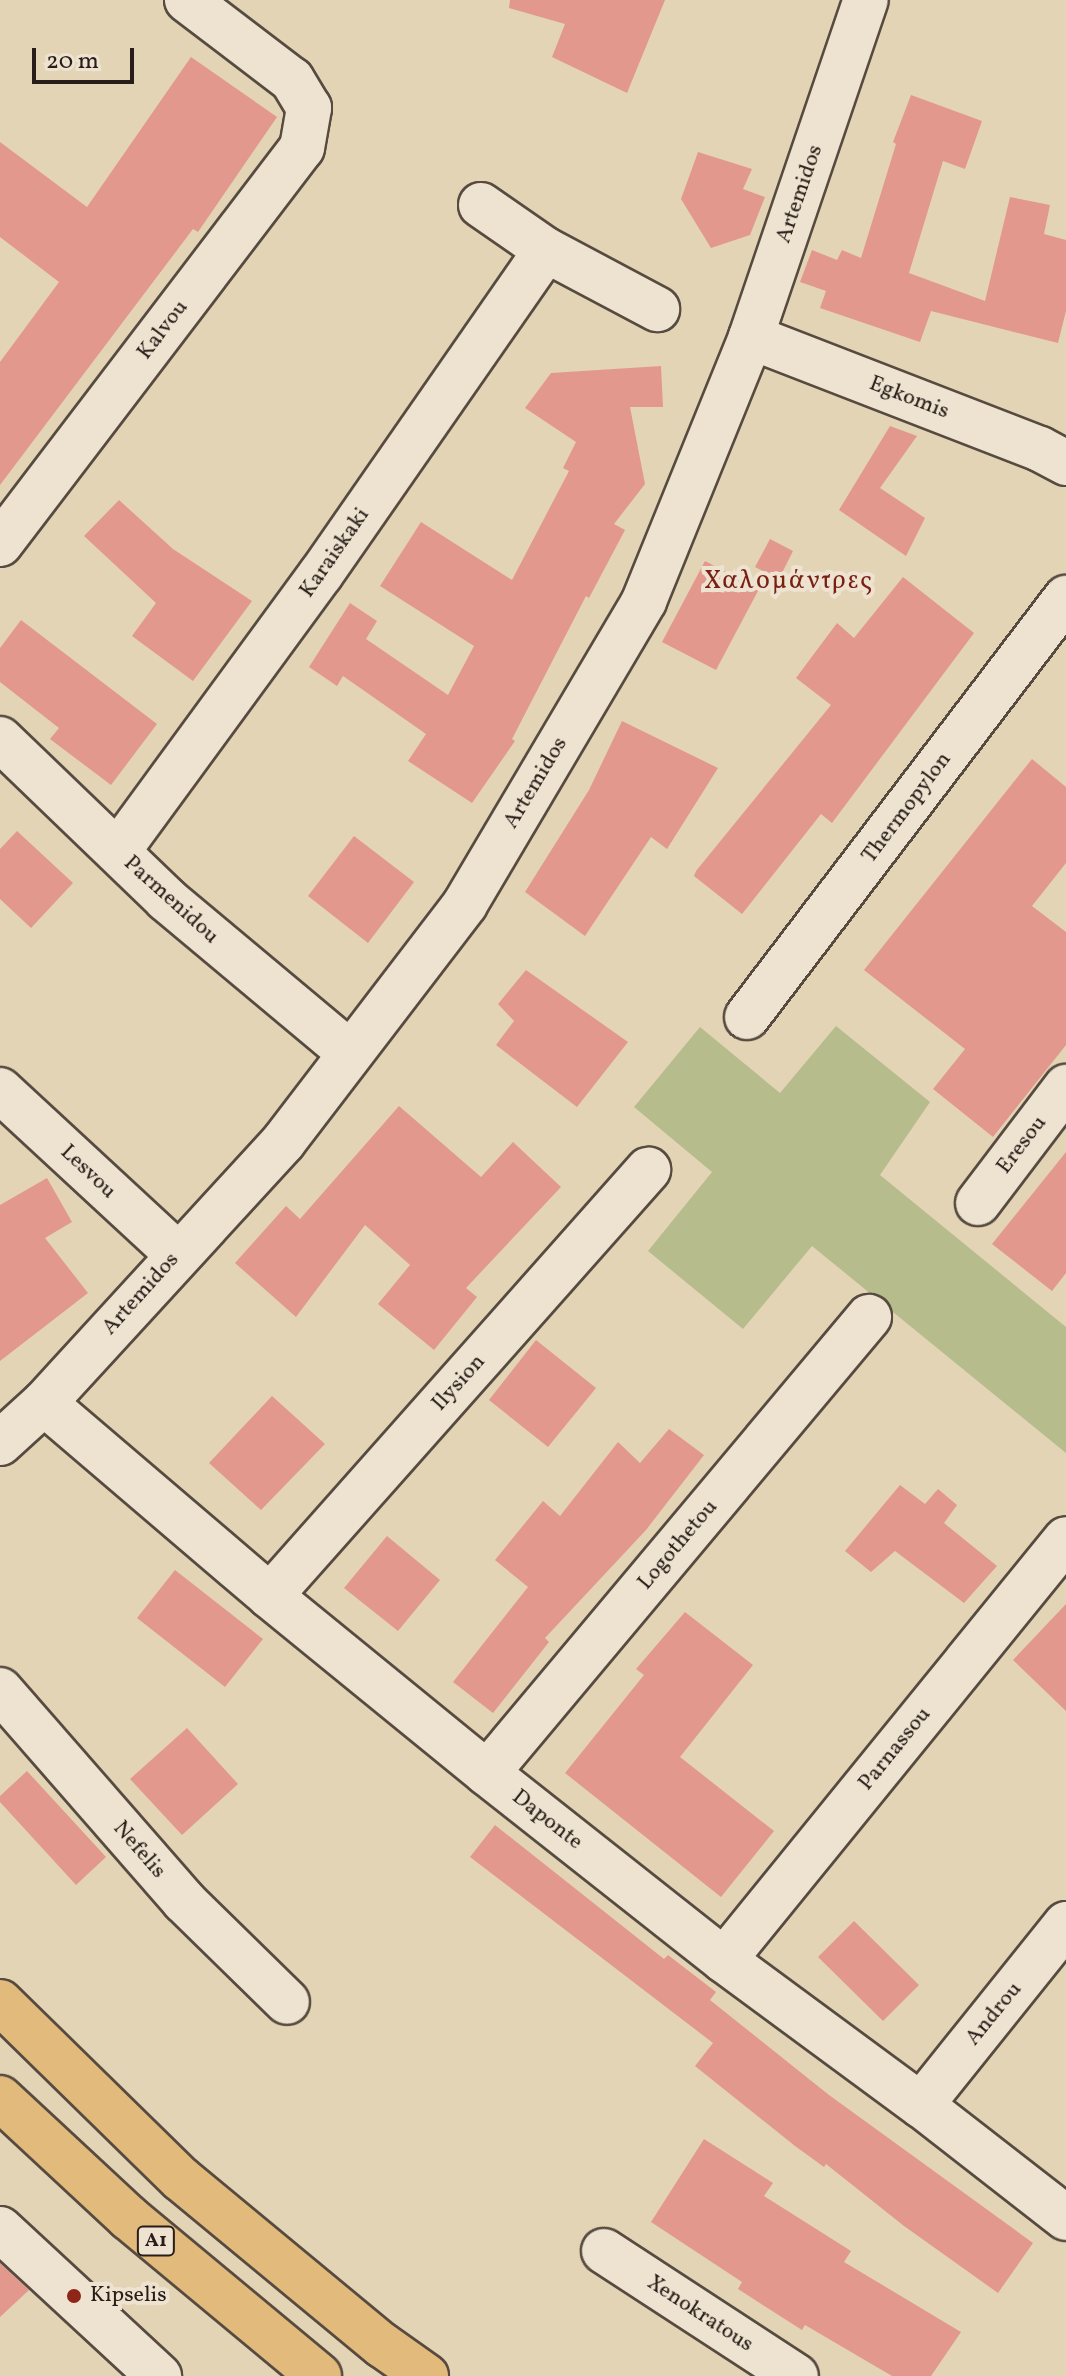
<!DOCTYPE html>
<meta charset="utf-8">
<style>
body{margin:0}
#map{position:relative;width:1066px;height:2376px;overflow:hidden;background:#e3d4b6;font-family:Vollkorn,serif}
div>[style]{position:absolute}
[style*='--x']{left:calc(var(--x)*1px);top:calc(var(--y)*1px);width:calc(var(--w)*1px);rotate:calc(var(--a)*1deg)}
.green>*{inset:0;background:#b6bc8c}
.building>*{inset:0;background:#e3988d}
.roads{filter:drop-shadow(2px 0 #574b40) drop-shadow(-2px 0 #574b40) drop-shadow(0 2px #574b40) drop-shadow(0 -2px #574b40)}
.minor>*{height:44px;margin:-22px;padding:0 22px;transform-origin:22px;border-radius:22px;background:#ede3d0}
.highway>*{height:44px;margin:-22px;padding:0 22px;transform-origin:22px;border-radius:22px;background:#e2ba7b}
.dots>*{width:22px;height:22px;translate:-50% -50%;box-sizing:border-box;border:4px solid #ede3d0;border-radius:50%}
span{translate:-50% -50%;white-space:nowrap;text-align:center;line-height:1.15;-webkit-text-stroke:8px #ede3d0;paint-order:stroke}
.shield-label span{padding:2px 6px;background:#ede3d0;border:2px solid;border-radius:6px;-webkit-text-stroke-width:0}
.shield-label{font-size:20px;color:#281d18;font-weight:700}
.street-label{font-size:22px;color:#281d18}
.poi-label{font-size:22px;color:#281d18}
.left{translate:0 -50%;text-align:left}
.quarter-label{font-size:26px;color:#7a1f14;letter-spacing:2px}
.scale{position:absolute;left:32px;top:48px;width:102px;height:36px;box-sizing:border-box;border:4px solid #281d18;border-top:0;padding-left:10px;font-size:24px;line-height:28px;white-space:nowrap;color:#281d18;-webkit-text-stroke:6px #ede3d0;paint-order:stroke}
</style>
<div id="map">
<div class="green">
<div style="clip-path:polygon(836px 1026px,930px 1102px,880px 1175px,1066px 1327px,1066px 1453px,812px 1246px,743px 1329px,648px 1251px,712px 1172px,634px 1107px,700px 1027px,780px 1093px)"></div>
</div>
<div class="building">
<div style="clip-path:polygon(510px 0,665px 0,627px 93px,552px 57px,565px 24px,509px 8px)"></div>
<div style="clip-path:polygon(191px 57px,277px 117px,198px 232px,193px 229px,0 485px,0 362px,59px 282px,0 237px,0 142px,87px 207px)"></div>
<div style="clip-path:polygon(911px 95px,982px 121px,965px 169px,943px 161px,909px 273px,985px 301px,1010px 197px,1050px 205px,1044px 234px,1066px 240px,1066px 311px,1058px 343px,931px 311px,920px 342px,820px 308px,826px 291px,800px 282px,812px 250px,837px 260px,842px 250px,861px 258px,896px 144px,893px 142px)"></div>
<div style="clip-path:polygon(698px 152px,752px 169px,743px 189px,765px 197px,750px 235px,711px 248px,681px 199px)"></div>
<div style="clip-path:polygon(661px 366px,663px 407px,630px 407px,645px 484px,614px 524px,625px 530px,589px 598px,586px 596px,512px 739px,515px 741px,472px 803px,408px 761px,426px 734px,343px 676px,337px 686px,309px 667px,350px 603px,377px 621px,366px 639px,448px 695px,474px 646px,380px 586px,421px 522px,512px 580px,569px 471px,563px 468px,576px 442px,525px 408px,551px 373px)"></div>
<div style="clip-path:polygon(890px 426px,917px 436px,880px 488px,925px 518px,906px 556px,839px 510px)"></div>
<div style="clip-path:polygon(119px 500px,173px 549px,252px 601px,193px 681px,132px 636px,156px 603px,84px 536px)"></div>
<div style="clip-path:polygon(770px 539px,793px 551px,779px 579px,755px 567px)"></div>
<div style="clip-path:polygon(705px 561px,759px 589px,716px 670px,662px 642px)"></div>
<div style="clip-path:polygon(903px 577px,974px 633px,832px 823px,821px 814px,742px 914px,694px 876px,696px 871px,831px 705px,796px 678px,837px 623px,854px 638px)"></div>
<div style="clip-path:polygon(21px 620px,157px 724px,111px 785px,50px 739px,59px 728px,0 682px,0 648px)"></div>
<div style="clip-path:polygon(622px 721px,718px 768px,667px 849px,651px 837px,585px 936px,525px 892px,589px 790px)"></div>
<div style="clip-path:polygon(1032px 759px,1066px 787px,1066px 863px,1032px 906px,1066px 932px,1066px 1045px,993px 1137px,933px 1089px,965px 1049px,864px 970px)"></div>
<div style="clip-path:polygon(17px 831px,73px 883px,31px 928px,0 899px,0 849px)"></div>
<div style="clip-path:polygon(354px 836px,414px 882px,368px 943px,308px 896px)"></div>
<div style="clip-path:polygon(526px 970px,628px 1042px,577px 1107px,496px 1045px,514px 1021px,498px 1004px)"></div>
<div style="clip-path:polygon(399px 1106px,481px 1177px,513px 1142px,561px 1187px,466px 1288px,477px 1297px,434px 1350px,378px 1304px,410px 1265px,365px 1225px,296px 1317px,235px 1263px,286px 1206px,300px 1219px)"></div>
<div style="clip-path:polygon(1066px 1152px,1066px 1273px,1052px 1291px,992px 1244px)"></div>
<div style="clip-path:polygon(47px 1178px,72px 1222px,45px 1238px,88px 1293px,0 1361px,0 1205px)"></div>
<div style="clip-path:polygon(536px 1340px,596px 1388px,548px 1447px,489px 1400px)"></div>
<div style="clip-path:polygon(272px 1396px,325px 1444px,261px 1510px,209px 1463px)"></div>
<div style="clip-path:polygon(669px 1429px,704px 1455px,646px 1530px,545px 1638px,549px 1642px,493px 1713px,453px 1682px,528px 1587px,495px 1560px,543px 1501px,560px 1516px,618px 1442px,640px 1463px)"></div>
<div style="clip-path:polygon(900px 1485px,925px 1504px,938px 1489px,957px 1505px,944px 1523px,997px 1566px,964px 1603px,895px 1551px,871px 1572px,845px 1551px)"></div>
<div style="clip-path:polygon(387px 1536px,440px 1580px,398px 1631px,344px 1588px)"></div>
<div style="clip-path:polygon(175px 1570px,263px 1639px,225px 1687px,137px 1618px)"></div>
<div style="clip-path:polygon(1066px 1604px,1066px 1711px,1013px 1660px)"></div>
<div style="clip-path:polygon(685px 1612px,753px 1665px,680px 1757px,774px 1831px,721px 1897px,565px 1773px,644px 1675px,636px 1669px)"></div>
<div style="clip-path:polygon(187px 1728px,238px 1784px,182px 1835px,130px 1779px)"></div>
<div style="clip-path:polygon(27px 1771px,106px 1857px,76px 1885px,0 1802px,0 1796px)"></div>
<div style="clip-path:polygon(495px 1825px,664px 1959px,668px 1955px,716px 1992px,710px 2000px,829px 2095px,1033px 2243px,998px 2293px,904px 2226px,826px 2164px,824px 2167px,795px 2146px,695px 2066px,713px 2043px,470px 1857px)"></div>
<div style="clip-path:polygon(854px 1921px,919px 1985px,883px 2021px,818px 1957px)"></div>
<div style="clip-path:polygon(704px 2139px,773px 2183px,764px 2196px,851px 2251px,844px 2262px,961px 2332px,931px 2376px,892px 2376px,805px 2325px,802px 2330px,738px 2289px,742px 2282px,651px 2222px)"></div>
<div style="clip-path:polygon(0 2263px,29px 2290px,0 2317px)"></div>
</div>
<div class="roads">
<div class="minor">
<div style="--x:481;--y:205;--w:79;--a:34.7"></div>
<div style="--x:546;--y:250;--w:126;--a:28"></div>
<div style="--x:751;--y:337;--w:310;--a:21.2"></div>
<div style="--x:1040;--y:449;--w:30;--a:28"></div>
<div style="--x:0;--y:544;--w:498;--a:-52.7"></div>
<div style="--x:302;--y:148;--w:41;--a:-80.1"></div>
<div style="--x:309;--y:108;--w:33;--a:-121"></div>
<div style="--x:292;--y:80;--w:132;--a:-142.7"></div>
<div style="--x:0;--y:739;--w:231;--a:43.9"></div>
<div style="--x:166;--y:899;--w:240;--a:39.9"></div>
<div style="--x:118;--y:851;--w:343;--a:-53.8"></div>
<div style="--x:321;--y:574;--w:394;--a:-55.2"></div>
<div style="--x:747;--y:1017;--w:527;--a:-52.72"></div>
<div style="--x:0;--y:1090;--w:241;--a:42.8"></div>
<div style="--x:978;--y:1203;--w:146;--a:-52.8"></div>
<div style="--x:44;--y:1403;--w:297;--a:40.5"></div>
<div style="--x:270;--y:1596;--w:280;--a:39.2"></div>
<div style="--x:487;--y:1773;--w:302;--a:38.3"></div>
<div style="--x:724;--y:1960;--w:245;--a:36.4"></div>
<div style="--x:921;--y:2105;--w:184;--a:37.9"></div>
<div style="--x:0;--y:1443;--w:59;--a:-42.3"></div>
<div style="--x:44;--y:1403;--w:355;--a:-47.5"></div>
<div style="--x:284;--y:1141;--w:298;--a:-52.6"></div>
<div style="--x:465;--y:904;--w:352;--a:-59.4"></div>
<div style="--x:644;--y:601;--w:285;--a:-67.9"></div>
<div style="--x:751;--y:337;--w:356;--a:-71.2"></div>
<div style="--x:270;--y:1596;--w:570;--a:-48.42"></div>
<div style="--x:0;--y:1690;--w:280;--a:48.9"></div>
<div style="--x:184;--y:1901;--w:144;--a:44.4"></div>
<div style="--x:487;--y:1773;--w:595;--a:-50.05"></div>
<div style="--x:724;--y:1960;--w:542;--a:-50.91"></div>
<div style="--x:921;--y:2105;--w:232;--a:-51.3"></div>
<div style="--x:0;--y:2229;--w:217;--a:42.8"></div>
<div style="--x:604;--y:2251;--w:229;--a:33.1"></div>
</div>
<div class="highway">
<div style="--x:0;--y:2002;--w:253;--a:44.4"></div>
<div style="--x:181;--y:2179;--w:261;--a:39.6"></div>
<div style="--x:382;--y:2345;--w:54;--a:35.2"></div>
<div style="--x:0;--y:2098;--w:176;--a:42.9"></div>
<div style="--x:129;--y:2218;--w:247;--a:39.7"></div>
</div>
</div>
<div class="dots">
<div style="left:74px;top:2296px;background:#8f2418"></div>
</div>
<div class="shield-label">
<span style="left:156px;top:2241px">A1</span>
</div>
<div class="street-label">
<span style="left:800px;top:194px;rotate:-71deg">Artemidos</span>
<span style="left:163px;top:330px;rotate:-53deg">Kalvou</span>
<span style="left:909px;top:398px;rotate:21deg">Egkomis</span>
<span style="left:335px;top:553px;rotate:-55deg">Karaiskaki</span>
<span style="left:536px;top:783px;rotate:-59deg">Artemidos</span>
<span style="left:907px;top:808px;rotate:-53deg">Thermopylon</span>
<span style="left:171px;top:900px;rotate:42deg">Parmenidou</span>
<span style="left:1022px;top:1145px;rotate:-53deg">Eresou</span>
<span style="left:88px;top:1172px;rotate:43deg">Lesvou</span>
<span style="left:141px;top:1294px;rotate:-48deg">Artemidos</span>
<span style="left:459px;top:1383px;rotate:-48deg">Ilysion</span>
<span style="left:678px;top:1545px;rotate:-50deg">Logothetou</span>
<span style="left:895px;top:1749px;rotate:-51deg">Parnassou</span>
<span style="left:547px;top:1820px;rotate:38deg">Daponte</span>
<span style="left:139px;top:1850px;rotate:49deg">Nefelis</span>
<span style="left:994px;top:2014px;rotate:-51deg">Androu</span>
<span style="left:700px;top:2314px;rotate:33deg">Xenokratous</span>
</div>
<div class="poi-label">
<span class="left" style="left:90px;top:2296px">Kipselis</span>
</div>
<div class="quarter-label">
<span style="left:789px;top:582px">Χαλομάντρες</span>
</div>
<div class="scale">20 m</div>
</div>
